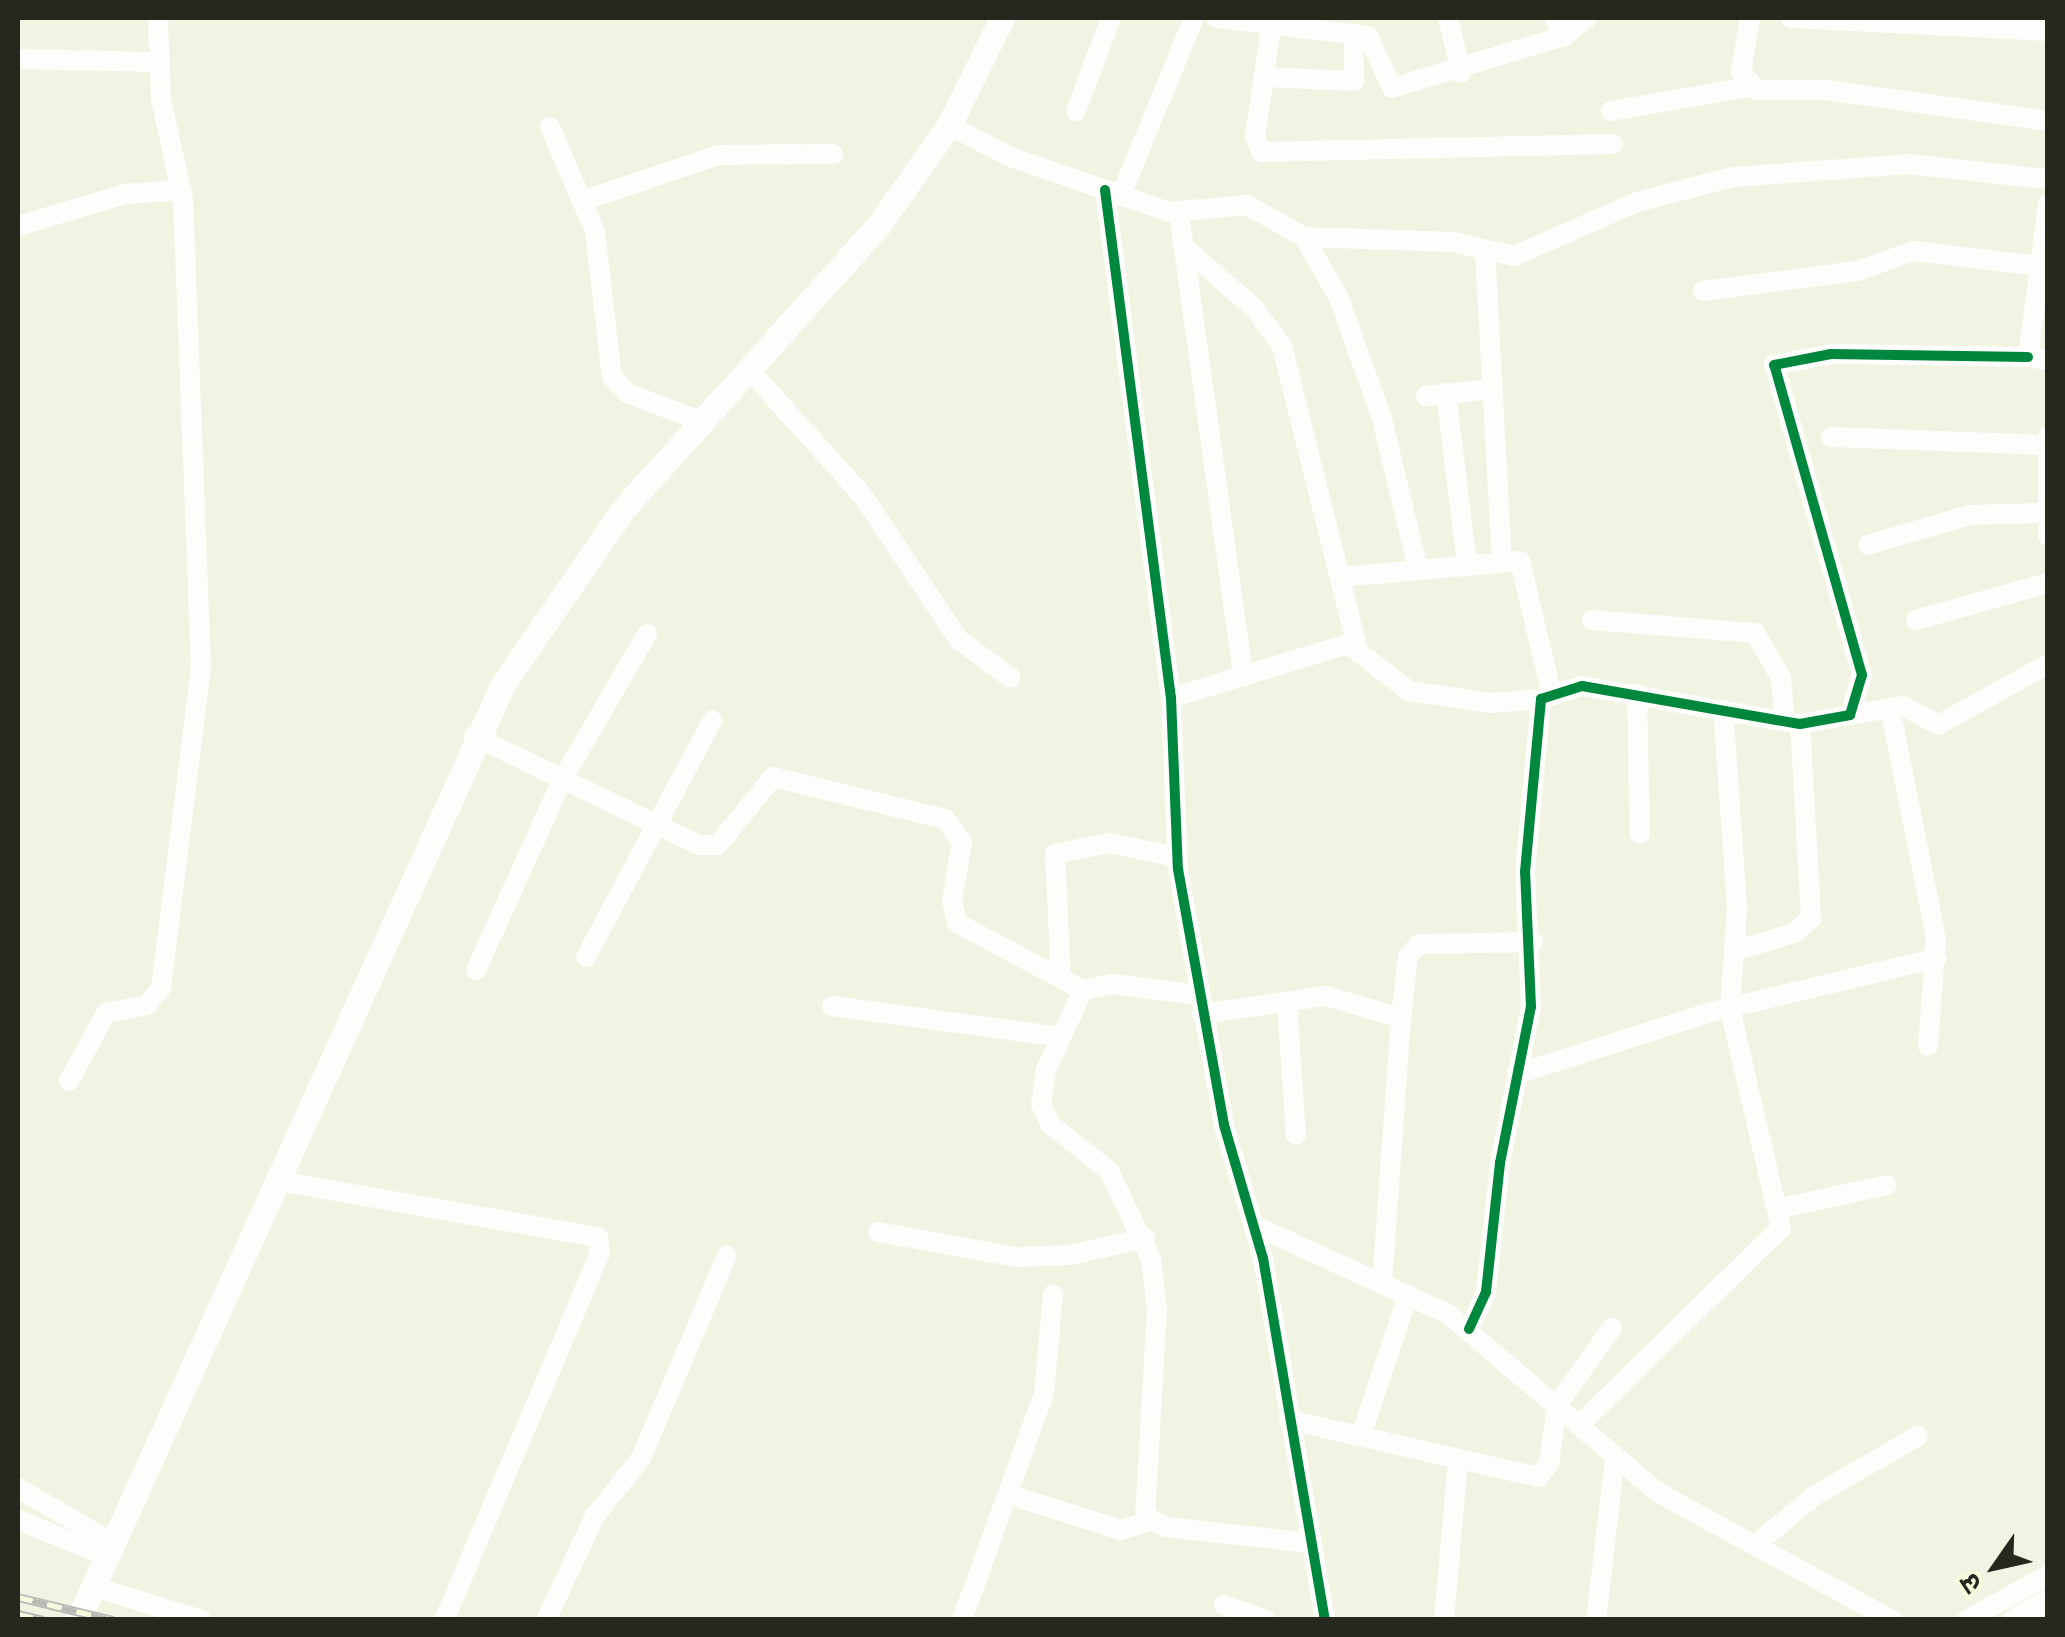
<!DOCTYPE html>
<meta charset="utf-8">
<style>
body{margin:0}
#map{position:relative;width:2065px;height:1637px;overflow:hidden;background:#f2f4e3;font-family:"Titillium Web","Noto Sans Devanagari",sans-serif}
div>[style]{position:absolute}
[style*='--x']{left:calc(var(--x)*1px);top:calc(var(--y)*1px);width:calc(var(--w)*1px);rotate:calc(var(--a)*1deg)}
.minor>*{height:20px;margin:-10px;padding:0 10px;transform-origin:10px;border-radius:10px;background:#fdfdfb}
.major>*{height:25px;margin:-12.5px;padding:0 12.5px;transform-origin:12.5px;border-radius:12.5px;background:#fdfdfb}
.rail>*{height:9px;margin-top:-4.5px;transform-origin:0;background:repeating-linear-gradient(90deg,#f7fadd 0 15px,#b9b9b6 0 30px);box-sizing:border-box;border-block:2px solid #b9b9b6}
.cycleway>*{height:10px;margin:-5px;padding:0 5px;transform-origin:5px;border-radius:5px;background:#00873e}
span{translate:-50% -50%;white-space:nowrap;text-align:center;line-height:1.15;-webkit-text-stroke:8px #f7fadd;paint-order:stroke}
.frame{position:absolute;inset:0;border:20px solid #26271d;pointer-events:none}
.north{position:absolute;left:1945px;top:1517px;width:100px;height:100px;-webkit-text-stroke:8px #f7fadd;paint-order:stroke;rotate:236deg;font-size:28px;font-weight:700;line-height:40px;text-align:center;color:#26271d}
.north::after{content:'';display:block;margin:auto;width:35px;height:45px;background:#26271d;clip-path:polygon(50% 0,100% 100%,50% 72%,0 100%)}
</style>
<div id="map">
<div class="minor">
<div style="--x:1217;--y:18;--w:152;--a:6.8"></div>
<div style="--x:1368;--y:36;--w:57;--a:65.2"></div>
<div style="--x:1392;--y:88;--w:180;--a:-16.8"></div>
<div style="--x:1564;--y:36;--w:29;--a:-38"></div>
<div style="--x:1448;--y:18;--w:56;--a:76.5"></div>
<div style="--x:1554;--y:18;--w:21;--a:61"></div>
<div style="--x:1750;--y:18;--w:55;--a:99.5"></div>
<div style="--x:1741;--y:72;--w:24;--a:48"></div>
<div style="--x:1757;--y:90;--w:69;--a:0"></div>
<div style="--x:1826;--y:90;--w:224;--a:7.9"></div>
<div style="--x:1791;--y:18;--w:257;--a:2.9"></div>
<div style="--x:1271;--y:28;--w:110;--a:98.4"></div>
<div style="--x:1255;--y:137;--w:17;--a:65"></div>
<div style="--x:1262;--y:152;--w:351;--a:-1.3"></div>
<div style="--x:18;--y:59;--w:141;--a:1.2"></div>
<div style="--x:1263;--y:77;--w:91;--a:2.5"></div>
<div style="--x:1354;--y:81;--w:47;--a:-90"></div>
<div style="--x:1076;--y:111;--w:99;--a:-69.4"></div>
<div style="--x:1611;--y:111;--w:140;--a:-9.9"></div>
<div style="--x:949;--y:125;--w:67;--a:27.7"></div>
<div style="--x:1008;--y:156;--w:170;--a:19.2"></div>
<div style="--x:1169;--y:212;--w:78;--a:-5.1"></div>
<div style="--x:1247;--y:205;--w:65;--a:29.3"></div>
<div style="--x:1304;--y:237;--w:149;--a:1.9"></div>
<div style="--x:1453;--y:242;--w:63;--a:12.9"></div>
<div style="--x:1514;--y:256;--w:134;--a:-23.7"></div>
<div style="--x:1637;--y:202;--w:99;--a:-14.6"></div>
<div style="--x:1733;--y:177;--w:176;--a:-4.2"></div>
<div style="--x:1909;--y:164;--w:140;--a:6.2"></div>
<div style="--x:550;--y:127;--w:113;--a:66.6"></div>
<div style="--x:595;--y:231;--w:147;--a:83.4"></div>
<div style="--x:612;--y:377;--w:24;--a:45"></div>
<div style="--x:629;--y:394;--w:80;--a:20.5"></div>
<div style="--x:1105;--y:190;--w:512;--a:82.6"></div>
<div style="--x:1171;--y:698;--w:171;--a:87.7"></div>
<div style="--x:1178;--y:869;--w:260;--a:79.8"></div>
<div style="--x:1224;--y:1125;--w:139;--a:73.7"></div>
<div style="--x:1263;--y:1258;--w:367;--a:80.3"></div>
<div style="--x:1121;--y:195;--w:191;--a:-67.6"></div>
<div style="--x:585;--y:200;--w:141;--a:-18.6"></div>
<div style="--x:719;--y:155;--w:114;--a:-0.5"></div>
<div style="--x:2048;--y:204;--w:154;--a:97.4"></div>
<div style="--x:2028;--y:357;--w:20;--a:9"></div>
<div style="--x:1179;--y:213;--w:468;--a:82.1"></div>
<div style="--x:18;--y:226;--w:112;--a:-16.7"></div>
<div style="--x:125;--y:194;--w:57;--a:-4"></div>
<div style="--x:1304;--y:237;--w:70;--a:60.2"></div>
<div style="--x:1339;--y:298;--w:128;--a:70.4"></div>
<div style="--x:1382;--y:419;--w:154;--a:76.5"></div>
<div style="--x:1184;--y:247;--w:93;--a:41.1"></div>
<div style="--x:1254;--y:308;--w:47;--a:53.6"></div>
<div style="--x:1282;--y:346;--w:313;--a:76"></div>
<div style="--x:1485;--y:250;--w:311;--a:86.9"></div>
<div style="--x:1703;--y:291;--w:155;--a:-7.4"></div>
<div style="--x:1857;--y:271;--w:60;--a:-19.3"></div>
<div style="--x:1914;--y:251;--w:126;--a:6.8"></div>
<div style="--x:751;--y:372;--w:167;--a:47.9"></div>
<div style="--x:863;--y:496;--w:173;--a:56.3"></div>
<div style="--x:959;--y:640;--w:64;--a:36.2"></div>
<div style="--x:1446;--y:393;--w:172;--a:83"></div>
<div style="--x:1426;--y:396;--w:66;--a:-6.1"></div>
<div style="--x:2048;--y:436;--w:100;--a:90"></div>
<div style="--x:1831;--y:437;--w:216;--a:2.1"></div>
<div style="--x:1868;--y:545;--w:105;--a:-16.5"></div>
<div style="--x:1969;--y:515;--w:74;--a:-1.5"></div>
<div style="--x:1341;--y:577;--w:180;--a:-5.1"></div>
<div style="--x:1520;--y:561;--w:134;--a:76.6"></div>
<div style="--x:1592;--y:620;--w:164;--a:4.6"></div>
<div style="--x:1755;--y:633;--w:52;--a:60"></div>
<div style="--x:1781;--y:678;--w:43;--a:84.7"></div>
<div style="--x:1916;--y:620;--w:137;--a:-15.7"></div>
<div style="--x:1637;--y:694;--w:140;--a:88.8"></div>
<div style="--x:1171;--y:698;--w:185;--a:-17"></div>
<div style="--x:1348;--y:644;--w:77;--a:37.6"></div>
<div style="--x:1409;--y:691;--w:83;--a:8.3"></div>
<div style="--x:1491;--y:703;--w:50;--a:-4.6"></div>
<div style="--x:1890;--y:708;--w:236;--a:78.7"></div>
<div style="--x:1936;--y:939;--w:107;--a:94.3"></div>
<div style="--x:1850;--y:715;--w:54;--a:-9.6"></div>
<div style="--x:1903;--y:706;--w:40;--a:28"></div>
<div style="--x:1938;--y:725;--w:126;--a:-29"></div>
<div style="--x:474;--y:736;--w:249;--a:25.9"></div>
<div style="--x:698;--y:845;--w:20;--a:0"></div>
<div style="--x:718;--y:845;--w:87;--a:-51"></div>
<div style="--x:773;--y:777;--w:177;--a:13.7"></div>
<div style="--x:945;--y:819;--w:29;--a:54"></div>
<div style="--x:962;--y:842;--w:59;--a:99.8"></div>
<div style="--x:952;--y:900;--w:24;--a:78"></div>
<div style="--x:957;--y:923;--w:143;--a:28"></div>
<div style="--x:1734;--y:951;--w:63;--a:-16.7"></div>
<div style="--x:1794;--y:933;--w:23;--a:-41"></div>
<div style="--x:1811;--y:918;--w:194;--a:-93.2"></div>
<div style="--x:586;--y:957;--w:268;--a:-61.9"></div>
<div style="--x:476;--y:970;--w:209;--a:-65.6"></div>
<div style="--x:562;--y:780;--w:169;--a:-59.8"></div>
<div style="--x:1061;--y:977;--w:123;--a:-92.8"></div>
<div style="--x:1055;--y:854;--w:55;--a:-11.5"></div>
<div style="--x:1109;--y:843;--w:69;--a:11.6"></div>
<div style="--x:1199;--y:995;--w:88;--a:-172.8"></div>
<div style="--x:1112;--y:984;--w:30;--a:168"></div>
<div style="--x:1083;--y:990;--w:88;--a:114.8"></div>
<div style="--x:1046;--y:1070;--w:34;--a:98"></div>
<div style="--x:1041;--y:1104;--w:22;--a:66"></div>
<div style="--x:1050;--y:1124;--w:75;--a:38.5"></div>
<div style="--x:1109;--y:1171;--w:98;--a:64.5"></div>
<div style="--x:1151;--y:1259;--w:50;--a:83.2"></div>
<div style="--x:1157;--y:1309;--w:206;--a:93.3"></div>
<div style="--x:1145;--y:1515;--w:23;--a:31"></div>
<div style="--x:1165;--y:1527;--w:146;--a:6.3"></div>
<div style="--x:1287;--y:1004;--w:131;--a:86.1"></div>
<div style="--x:832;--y:1006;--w:230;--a:7.7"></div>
<div style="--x:1202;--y:1014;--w:125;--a:-8.3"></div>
<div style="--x:1326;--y:996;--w:78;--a:16.3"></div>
<div style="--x:1401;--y:1018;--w:267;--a:94.1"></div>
<div style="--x:1401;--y:1018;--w:62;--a:-83.6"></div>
<div style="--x:1408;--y:956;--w:16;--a:-47"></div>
<div style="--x:1419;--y:944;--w:114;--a:-1"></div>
<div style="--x:1517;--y:1074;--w:204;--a:-17.7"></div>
<div style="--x:1711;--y:1012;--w:232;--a:-13.4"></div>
<div style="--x:69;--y:1081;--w:77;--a:-61.4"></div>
<div style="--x:106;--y:1013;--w:42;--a:-11"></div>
<div style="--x:147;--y:1005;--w:22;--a:-51"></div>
<div style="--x:161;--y:988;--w:322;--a:-82.9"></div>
<div style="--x:201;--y:668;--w:468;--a:-92.2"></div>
<div style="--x:183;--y:200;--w:103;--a:-102.3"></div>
<div style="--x:161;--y:99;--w:81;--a:-92.1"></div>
<div style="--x:279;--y:1181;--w:324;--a:10"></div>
<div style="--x:598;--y:1237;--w:16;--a:83"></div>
<div style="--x:600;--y:1253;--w:399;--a:113"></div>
<div style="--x:1781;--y:1208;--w:108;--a:-12.2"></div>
<div style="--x:1255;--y:1226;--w:212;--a:24.5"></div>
<div style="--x:1448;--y:1314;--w:275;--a:40.4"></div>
<div style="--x:1657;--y:1492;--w:268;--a:28.6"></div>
<div style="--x:878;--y:1232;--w:140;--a:10.3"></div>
<div style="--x:1016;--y:1257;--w:54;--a:-2.1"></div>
<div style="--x:1070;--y:1255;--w:77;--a:-12.8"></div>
<div style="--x:1469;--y:1329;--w:41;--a:-65.3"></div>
<div style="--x:1486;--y:1292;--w:130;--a:-83.8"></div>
<div style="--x:1500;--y:1163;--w:159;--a:-78.8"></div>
<div style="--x:1531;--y:1007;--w:135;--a:-92.5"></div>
<div style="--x:1525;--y:872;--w:174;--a:-84.7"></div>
<div style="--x:1541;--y:699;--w:43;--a:-17.6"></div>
<div style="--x:1582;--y:686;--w:221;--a:9.9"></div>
<div style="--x:1800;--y:724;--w:51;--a:-10.2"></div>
<div style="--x:1850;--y:715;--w:42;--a:-73.3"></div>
<div style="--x:1862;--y:675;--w:322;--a:-105.8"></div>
<div style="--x:1774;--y:365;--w:58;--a:-10.9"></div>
<div style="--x:1831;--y:354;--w:197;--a:0.9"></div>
<div style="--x:1289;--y:1420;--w:255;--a:12.9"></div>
<div style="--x:1538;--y:1477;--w:17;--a:-50"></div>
<div style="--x:1549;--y:1464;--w:60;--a:-82.3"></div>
<div style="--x:1557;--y:1405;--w:95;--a:-54.5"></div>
<div style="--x:1579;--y:1425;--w:282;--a:-44.3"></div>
<div style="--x:1781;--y:1228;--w:226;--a:-103.1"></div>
<div style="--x:1730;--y:1008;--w:101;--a:-86"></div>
<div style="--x:1737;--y:907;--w:198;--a:-94"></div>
<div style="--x:1361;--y:1435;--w:148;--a:-71.4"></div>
<div style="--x:18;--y:1488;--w:113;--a:30.2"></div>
<div style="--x:1010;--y:1495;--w:116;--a:17.5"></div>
<div style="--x:1121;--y:1530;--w:30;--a:-17"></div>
<div style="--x:18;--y:1520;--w:98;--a:22.1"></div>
<div style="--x:1755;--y:1545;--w:77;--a:-39.7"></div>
<div style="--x:1814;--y:1496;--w:120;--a:-30"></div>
<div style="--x:94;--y:1587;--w:112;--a:17.1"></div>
<div style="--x:1224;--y:1605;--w:44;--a:20.1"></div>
<div style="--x:546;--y:1620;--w:115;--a:-64.8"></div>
<div style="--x:595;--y:1516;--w:74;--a:-51.6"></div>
<div style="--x:641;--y:1458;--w:220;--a:-67"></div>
<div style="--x:962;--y:1620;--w:240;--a:-70.1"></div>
<div style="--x:1044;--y:1394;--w:100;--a:-84.9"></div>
<div style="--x:1444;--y:1620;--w:160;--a:-85"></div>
<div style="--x:1596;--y:1620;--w:162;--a:-83.3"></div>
<div style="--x:1967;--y:1620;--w:93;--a:-29.1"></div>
</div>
<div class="major">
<div style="--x:78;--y:1620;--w:1028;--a:-65.58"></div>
<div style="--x:503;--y:684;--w:214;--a:-55.5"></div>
<div style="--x:624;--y:508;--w:380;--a:-48"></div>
<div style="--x:878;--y:226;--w:123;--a:-54.9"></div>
<div style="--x:949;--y:125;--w:119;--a:-63.6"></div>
<div style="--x:2015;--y:1620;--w:38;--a:-30"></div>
</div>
<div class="rail">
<div style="--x:18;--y:1597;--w:98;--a:13.6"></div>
<div style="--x:18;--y:1614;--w:26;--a:13"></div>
</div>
<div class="cycleway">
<div style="--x:1105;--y:190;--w:512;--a:82.6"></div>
<div style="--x:1171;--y:698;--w:171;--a:87.7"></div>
<div style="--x:1178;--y:869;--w:260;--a:79.8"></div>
<div style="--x:1224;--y:1125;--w:139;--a:73.7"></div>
<div style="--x:1263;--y:1258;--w:367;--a:80.3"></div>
<div style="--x:1469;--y:1329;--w:41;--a:-65.3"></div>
<div style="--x:1486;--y:1292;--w:130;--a:-83.8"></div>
<div style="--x:1500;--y:1163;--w:159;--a:-78.8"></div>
<div style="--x:1531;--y:1007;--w:135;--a:-92.5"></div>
<div style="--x:1525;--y:872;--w:174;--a:-84.7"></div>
<div style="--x:1541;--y:699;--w:43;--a:-17.6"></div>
<div style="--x:1582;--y:686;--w:221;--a:9.9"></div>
<div style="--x:1800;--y:724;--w:51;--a:-10.2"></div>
<div style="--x:1850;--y:715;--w:42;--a:-73.3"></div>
<div style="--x:1862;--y:675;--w:322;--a:-105.8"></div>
<div style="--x:1774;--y:365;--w:58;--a:-10.9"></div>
<div style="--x:1831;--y:354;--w:197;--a:0.9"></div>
</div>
<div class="frame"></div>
<div class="north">उ</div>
</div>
